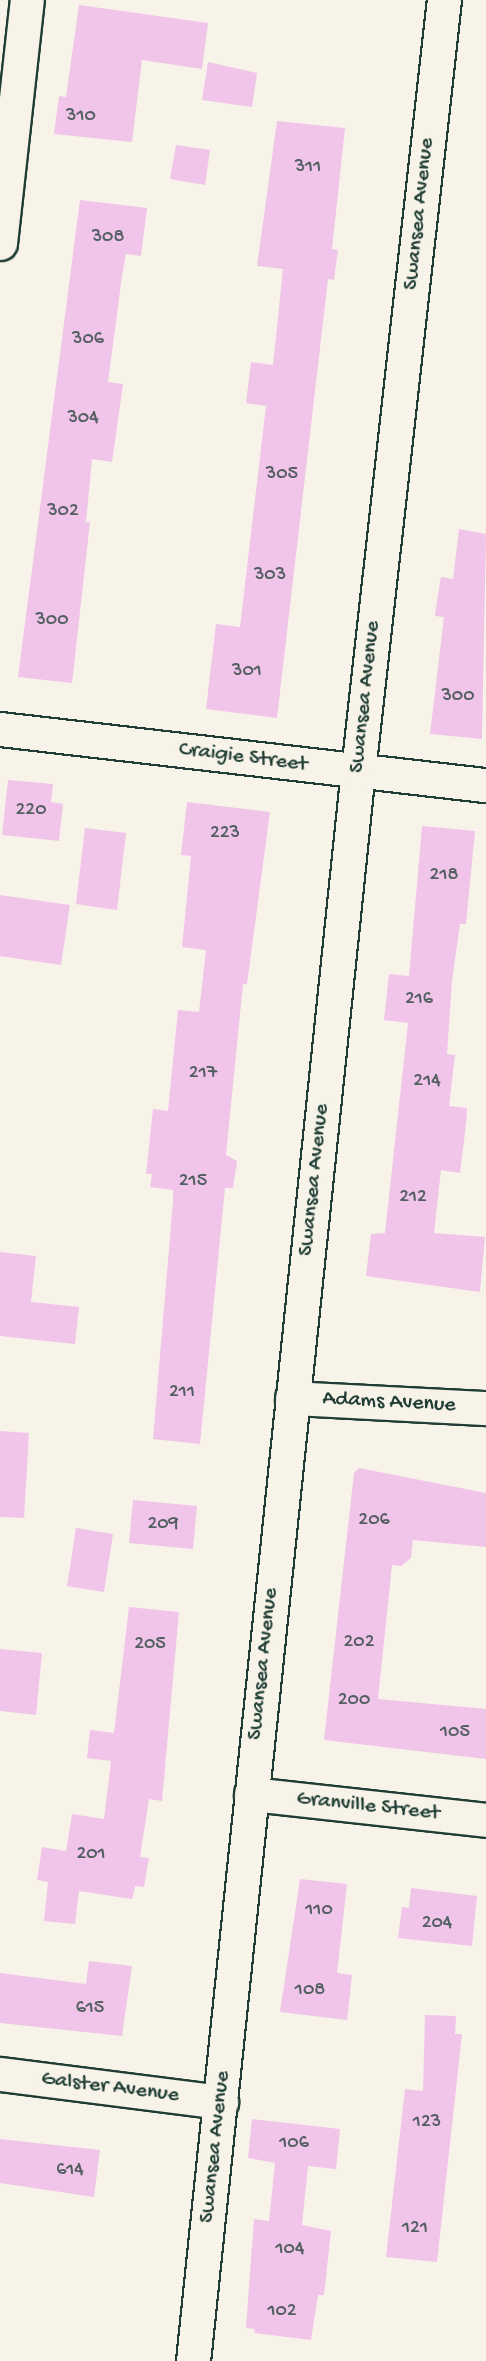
<!DOCTYPE html>
<style>
body{margin:0}
#map{position:relative;width:486px;height:2361px;overflow:hidden;background:#f7f3e8;font-family:"Gochi Hand",sans-serif}
div>[style]{position:absolute}
[style*='--x']{left:calc(var(--x)*1px);top:calc(var(--y)*1px);width:calc(var(--w)*1px);rotate:calc(var(--a)*1deg)}
.building>*{inset:0;background:#f1c5ea}
.roads{filter:drop-shadow(2px 0 #1f3d34) drop-shadow(-2px 0 #1f3d34) drop-shadow(0 2px #1f3d34) drop-shadow(0 -2px #1f3d34)}
.street>*{height:33px;margin:-16.5px;padding:0 16.5px;transform-origin:16.5px;border-radius:16.5px;background:#f7f3e8}
span{translate:-50% -50%;white-space:nowrap;text-align:center;line-height:1.15;-webkit-text-stroke:6px #f7f3e8;paint-order:stroke}
.number-label{font-size:20px;color:#545f62}
.number-label span{-webkit-text-stroke-width:0}
.street-label{font-size:22px;color:#1f3d34}
</style>
<div id="map">
<div class="building">
<div style="clip-path:polygon(79px 5px,208px 23px,202px 69px,142px 60px,132px 142px,54px 134px,59px 96px,66px 97px)"></div>
<div style="clip-path:polygon(208px 62px,257px 73px,252px 107px,202px 100px)"></div>
<div style="clip-path:polygon(277px 121px,345px 128px,332px 249px,338px 250px,334px 280px,328px 279px,277px 718px,206px 709px,216px 624px,240px 627px,266px 406px,246px 403px,251px 362px,273px 365px,283px 269px,257px 266px)"></div>
<div style="clip-path:polygon(176px 145px,210px 150px,205px 185px,170px 179px)"></div>
<div style="clip-path:polygon(80px 200px,147px 208px,141px 256px,126px 254px,122px 276px,108px 382px,123px 384px,112px 462px,92px 459px,86px 522px,90px 522px,72px 683px,18px 677px)"></div>
<div style="clip-path:polygon(459px 529px,486px 534px,482px 739px,430px 734px,444px 617px,435px 616px,438px 594px,441px 577px,453px 579px)"></div>
<div style="clip-path:polygon(8px 780px,53px 784px,51px 802px,63px 804px,59px 841px,2px 835px)"></div>
<div style="clip-path:polygon(187px 802px,270px 812px,247px 984px,243px 984px,226px 1155px,237px 1161px,233px 1188px,225px 1188px,200px 1444px,153px 1439px,173px 1201px,173px 1190px,150px 1187px,152px 1174px,146px 1174px,153px 1109px,168px 1111px,178px 1010px,199px 1012px,206px 950px,182px 947px,191px 856px,181px 855px)"></div>
<div style="clip-path:polygon(422px 826px,475px 831px,466px 924px,460px 924px,452px 981px,447px 1054px,455px 1055px,449px 1106px,467px 1108px,466px 1124px,460px 1173px,441px 1170px,434px 1233px,485px 1237px,480px 1292px,366px 1276px,371px 1234px,385px 1233px,408px 1023px,384px 1020px,389px 974px,409px 976px)"></div>
<div style="clip-path:polygon(85px 828px,126px 833px,117px 910px,76px 904px)"></div>
<div style="clip-path:polygon(0 895px,70px 905px,61px 965px,0 956px)"></div>
<div style="clip-path:polygon(0 1252px,36px 1256px,31px 1302px,79px 1307px,75px 1344px,0 1336px)"></div>
<div style="clip-path:polygon(0 1431px,29px 1433px,24px 1518px,0 1517px)"></div>
<div style="clip-path:polygon(359px 1468px,486px 1493px,486px 1547px,413px 1540px,411px 1558px,401px 1566px,392px 1565px,378px 1699px,486px 1709px,486px 1759px,324px 1740px,354px 1473px)"></div>
<div style="clip-path:polygon(133px 1500px,197px 1506px,193px 1549px,129px 1543px)"></div>
<div style="clip-path:polygon(76px 1528px,113px 1534px,104px 1592px,67px 1586px)"></div>
<div style="clip-path:polygon(129px 1607px,179px 1612px,162px 1801px,149px 1799px,140px 1857px,149px 1858px,144px 1887px,135px 1886px,132px 1899px,79px 1891px,75px 1924px,44px 1921px,48px 1882px,37px 1880px,42px 1847px,66px 1851px,72px 1814px,104px 1819px,111px 1761px,87px 1758px,90px 1730px,114px 1733px)"></div>
<div style="clip-path:polygon(0 1649px,42px 1653px,36px 1715px,0 1711px)"></div>
<div style="clip-path:polygon(300px 1879px,347px 1884px,337px 1973px,352px 1975px,347px 2020px,280px 2012px)"></div>
<div style="clip-path:polygon(411px 1888px,477px 1896px,472px 1946px,398px 1938px,402px 1907px,409px 1908px)"></div>
<div style="clip-path:polygon(89px 1961px,132px 1966px,122px 2036px,0 2023px,0 1973px,86px 1984px)"></div>
<div style="clip-path:polygon(425px 2015px,456px 2016px,455px 2034px,462px 2034px,437px 2262px,386px 2257px,405px 2089px,423px 2091px)"></div>
<div style="clip-path:polygon(252px 2119px,340px 2129px,336px 2169px,308px 2166px,302px 2225px,331px 2231px,324px 2295px,318px 2295px,311px 2340px,254px 2333px,255px 2329px,246px 2328px,254px 2219px,269px 2221px,275px 2163px,248px 2158px)"></div>
<div style="clip-path:polygon(0 2139px,100px 2150px,94px 2197px,0 2183px)"></div>
</div>
<div class="roads">
<div class="street">
<div style="--x:0;--y:243;--w:244;--a:-83.7"></div>
<div style="--x:0;--y:729;--w:489;--a:6.6"></div>
<div style="--x:292;--y:1398;--w:194;--a:3"></div>
<div style="--x:251;--y:1794;--w:236;--a:6.3"></div>
<div style="--x:0;--y:2074;--w:223;--a:7.2"></div>
<div style="--x:193;--y:2361;--w:1599;--a:-84.08"></div>
<div style="--x:358;--y:771;--w:776;--a:-83.64"></div>
</div>
</div>
<div class="number-label">
<span style="left:81px;top:116px">310</span>
<span style="left:308px;top:167px">311</span>
<span style="left:108px;top:237px">308</span>
<span style="left:88px;top:339px">306</span>
<span style="left:83px;top:418px">304</span>
<span style="left:282px;top:474px">305</span>
<span style="left:63px;top:511px">302</span>
<span style="left:270px;top:575px">303</span>
<span style="left:52px;top:620px">300</span>
<span style="left:247px;top:671px">301</span>
<span style="left:458px;top:696px">300</span>
<span style="left:31px;top:810px">220</span>
<span style="left:225px;top:833px">223</span>
<span style="left:444px;top:875px">218</span>
<span style="left:419px;top:999px">216</span>
<span style="left:203px;top:1073px">217</span>
<span style="left:427px;top:1081px">214</span>
<span style="left:193px;top:1181px">215</span>
<span style="left:413px;top:1197px">212</span>
<span style="left:182px;top:1392px">211</span>
<span style="left:374px;top:1520px">206</span>
<span style="left:163px;top:1524px">209</span>
<span style="left:359px;top:1642px">202</span>
<span style="left:150px;top:1644px">205</span>
<span style="left:354px;top:1700px">200</span>
<span style="left:455px;top:1732px">105</span>
<span style="left:91px;top:1854px">201</span>
<span style="left:319px;top:1910px">110</span>
<span style="left:437px;top:1923px">204</span>
<span style="left:310px;top:1990px">108</span>
<span style="left:90px;top:2008px">615</span>
<span style="left:427px;top:2122px">123</span>
<span style="left:294px;top:2143px">106</span>
<span style="left:70px;top:2170px">614</span>
<span style="left:415px;top:2228px">121</span>
<span style="left:290px;top:2249px">104</span>
<span style="left:282px;top:2311px">102</span>
</div>
<div class="street-label">
<span style="left:420px;top:214px;rotate:-84deg">Swansea Avenue</span>
<span style="left:366px;top:697px;rotate:-84deg">Swansea Avenue</span>
<span style="left:243px;top:758px;rotate:7deg">Craigie Street</span>
<span style="left:315px;top:1180px;rotate:-84deg">Swansea Avenue</span>
<span style="left:389px;top:1403px;rotate:3deg">Adams Avenue</span>
<span style="left:264px;top:1664px;rotate:-84deg">Swansea Avenue</span>
<span style="left:368px;top:1807px;rotate:6deg">Granville Street</span>
<span style="left:110px;top:2088px;rotate:7deg">Galster Avenue</span>
<span style="left:216px;top:2147px;rotate:-84deg">Swansea Avenue</span>
</div>
</div>
